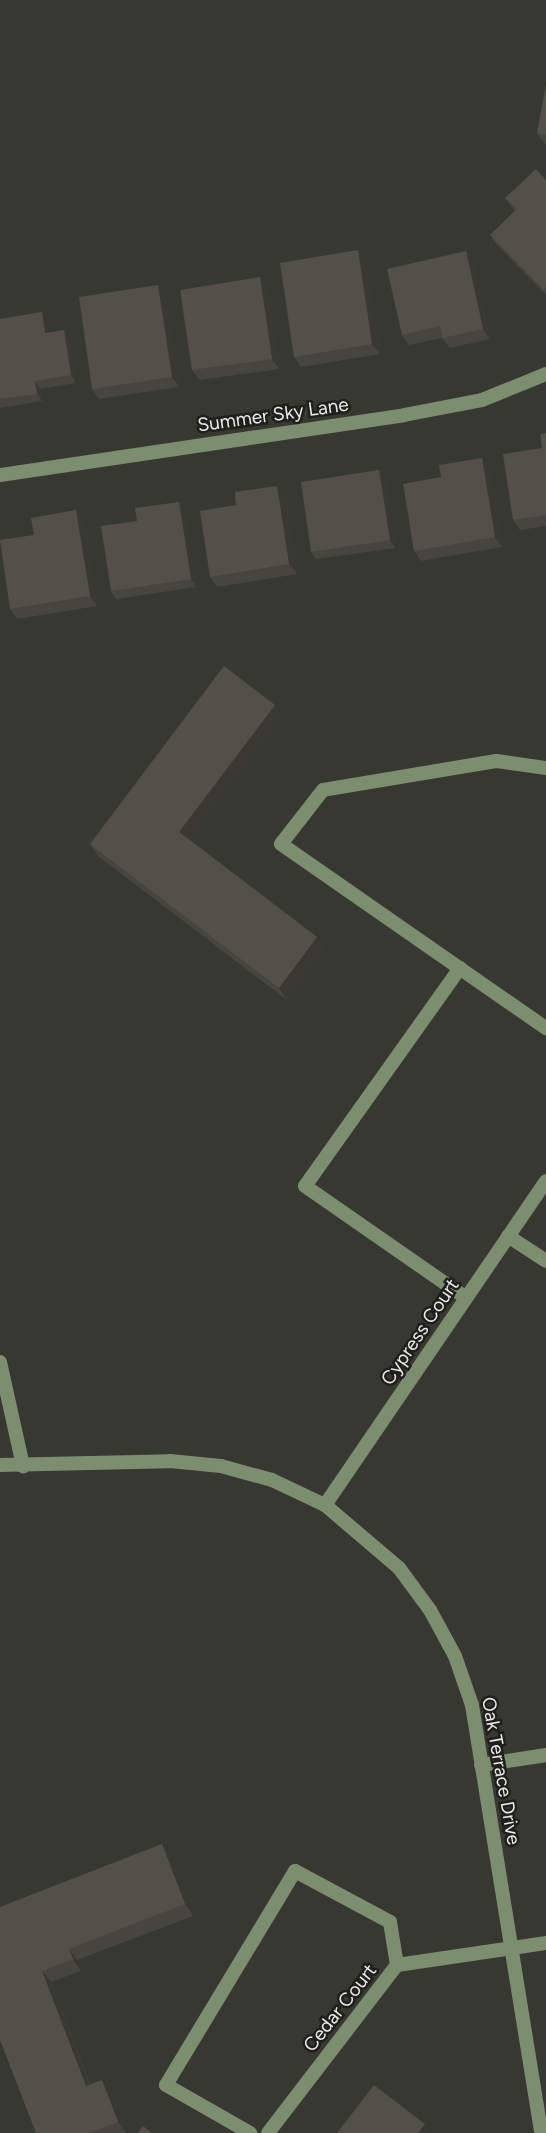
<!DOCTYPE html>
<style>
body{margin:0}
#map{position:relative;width:546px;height:2133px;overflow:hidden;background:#373831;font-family:Figtree,sans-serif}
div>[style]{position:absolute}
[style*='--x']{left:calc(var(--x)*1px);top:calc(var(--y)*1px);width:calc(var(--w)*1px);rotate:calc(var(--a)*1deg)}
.lane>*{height:14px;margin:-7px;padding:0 7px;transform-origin:7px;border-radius:7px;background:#7d8d70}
.street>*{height:14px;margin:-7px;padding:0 7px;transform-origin:7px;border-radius:7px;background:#7d8d70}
.wall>*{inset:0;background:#47453f}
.shaded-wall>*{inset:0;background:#393833}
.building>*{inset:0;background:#525049}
span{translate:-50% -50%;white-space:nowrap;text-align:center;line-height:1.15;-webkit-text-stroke:5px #1f1f1c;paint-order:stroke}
.street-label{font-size:19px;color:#e9eae5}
</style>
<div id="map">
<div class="lane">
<div style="--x:546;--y:768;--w:50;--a:-172"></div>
<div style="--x:496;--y:761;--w:175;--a:170.5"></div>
<div style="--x:323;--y:790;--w:68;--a:127.9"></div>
<div style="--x:281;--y:844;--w:323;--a:34.8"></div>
<div style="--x:460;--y:968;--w:267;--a:125.4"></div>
<div style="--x:305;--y:1186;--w:196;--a:34.8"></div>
<div style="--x:508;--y:1236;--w:45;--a:33.3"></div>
<div style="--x:0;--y:1362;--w:107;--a:77.5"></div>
<div style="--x:481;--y:1765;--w:66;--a:-8.7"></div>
<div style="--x:166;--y:2085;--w:250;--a:-58.9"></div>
<div style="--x:295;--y:1871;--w:108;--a:28.2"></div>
<div style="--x:390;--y:1922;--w:44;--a:80.8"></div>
</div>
<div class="street">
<div style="--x:0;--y:475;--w:408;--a:-8.4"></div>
<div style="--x:404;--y:415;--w:79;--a:-10.9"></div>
<div style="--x:482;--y:400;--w:69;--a:-22.1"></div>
<div style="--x:0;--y:1465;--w:170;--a:-1.3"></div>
<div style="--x:170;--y:1461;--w:51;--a:5.6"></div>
<div style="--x:221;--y:1466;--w:53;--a:15.4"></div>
<div style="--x:272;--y:1480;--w:59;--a:25.3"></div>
<div style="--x:325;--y:1505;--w:97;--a:40.4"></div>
<div style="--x:399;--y:1568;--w:52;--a:53.6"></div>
<div style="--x:430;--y:1610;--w:52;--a:61.5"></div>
<div style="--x:455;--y:1656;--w:52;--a:70.9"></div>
<div style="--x:472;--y:1705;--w:434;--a:80.8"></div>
<div style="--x:325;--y:1505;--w:392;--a:-55.7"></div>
<div style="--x:166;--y:2085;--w:97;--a:29.7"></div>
<div style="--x:268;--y:2133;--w:212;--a:-52.5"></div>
<div style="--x:397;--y:1965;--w:151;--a:-8.4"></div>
</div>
<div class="wall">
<div style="clip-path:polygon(546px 85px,546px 144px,544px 143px,537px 133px)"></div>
<div style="clip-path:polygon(546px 180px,546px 295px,497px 245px,490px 235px,515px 211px,505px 198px)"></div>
<div style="clip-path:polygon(358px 250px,365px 260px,380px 354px,301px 367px,294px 357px)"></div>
<div style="clip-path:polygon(466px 251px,473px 261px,490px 339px,450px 348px,442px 338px,409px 345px,402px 335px)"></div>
<div style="clip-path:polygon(260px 277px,267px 287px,279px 369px,199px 380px,192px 370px)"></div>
<div style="clip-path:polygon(165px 295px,179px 387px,99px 399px,92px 389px)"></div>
<div style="clip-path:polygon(42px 312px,47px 320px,49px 333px,69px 338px,76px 383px,40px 389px,42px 401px,0 408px,0 319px)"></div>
<div style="clip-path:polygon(546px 433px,546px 526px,520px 530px,513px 520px,542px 448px)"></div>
<div style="clip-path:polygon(482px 458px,489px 468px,502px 547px,421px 561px,414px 551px,441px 477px)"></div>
<div style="clip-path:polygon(385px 477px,395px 548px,316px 559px,311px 552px)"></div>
<div style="clip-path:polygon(285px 496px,297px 574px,217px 587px,210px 577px,236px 505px)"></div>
<div style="clip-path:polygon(179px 502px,184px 509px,196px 587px,116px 599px,111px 591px,137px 521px)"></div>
<div style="clip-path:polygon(76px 510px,83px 521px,97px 606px,17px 619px,10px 609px,34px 535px)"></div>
<div style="clip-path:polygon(275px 705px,283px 716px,190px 840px,317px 937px,325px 949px,287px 1000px,98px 856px,90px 844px)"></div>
<div style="clip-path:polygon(162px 1844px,171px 1856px,193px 1916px,77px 1960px,81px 1971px,51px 1982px,90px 2084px,110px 2091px,126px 2133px,36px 2133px,0 1907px)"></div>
</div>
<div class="shaded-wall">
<div style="clip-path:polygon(358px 250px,365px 260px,380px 354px,372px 344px)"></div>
<div style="clip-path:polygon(466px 251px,473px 261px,490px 339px,483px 329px)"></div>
<div style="clip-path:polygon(260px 277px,267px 287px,279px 369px,272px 359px)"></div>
<div style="clip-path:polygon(158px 285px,165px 295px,179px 387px,172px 377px)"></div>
<div style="clip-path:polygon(42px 312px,47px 320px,51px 341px,45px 333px)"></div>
<div style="clip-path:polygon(64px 330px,69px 338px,76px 383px,71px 375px)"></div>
<div style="clip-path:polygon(35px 381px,40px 389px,42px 401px,37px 394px)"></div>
<div style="clip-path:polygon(482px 458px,489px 468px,502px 547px,495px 537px)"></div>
<div style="clip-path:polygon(379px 470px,385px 477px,395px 548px,390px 540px)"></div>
<div style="clip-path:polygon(277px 486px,285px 496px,297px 574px,289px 564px)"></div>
<div style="clip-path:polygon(179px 502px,184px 509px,196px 587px,191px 579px)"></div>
<div style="clip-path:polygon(76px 510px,83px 521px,97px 606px,90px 596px)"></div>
<div style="clip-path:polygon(275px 705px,283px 716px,188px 844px,179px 832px)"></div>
<div style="clip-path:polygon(317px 937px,325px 949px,287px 1000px,279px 988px)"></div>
<div style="clip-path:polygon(162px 1844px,171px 1856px,193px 1916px,185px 1904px)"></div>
<div style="clip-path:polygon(69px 1949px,77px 1960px,81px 1971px,73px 1959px)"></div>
<div style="clip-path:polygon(42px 1971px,51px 1982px,94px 2097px,86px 2086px)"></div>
<div style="clip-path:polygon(102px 2080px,110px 2091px,126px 2133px,118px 2122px)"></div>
<div style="clip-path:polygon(425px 2124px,431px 2133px,418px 2133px)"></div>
</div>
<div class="building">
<div style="clip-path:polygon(546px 85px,546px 135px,537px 133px)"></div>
<div style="clip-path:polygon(536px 169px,546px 180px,546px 287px,544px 290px,490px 235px,517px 209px,505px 198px)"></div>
<div style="clip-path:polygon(358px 250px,372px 344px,294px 357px,280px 263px)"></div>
<div style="clip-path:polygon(466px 251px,483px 329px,443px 338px,440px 326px,402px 335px,387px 269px)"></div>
<div style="clip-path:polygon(260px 277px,272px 359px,192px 370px,180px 290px)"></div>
<div style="clip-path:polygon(158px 285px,172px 377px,92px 389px,79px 297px)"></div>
<div style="clip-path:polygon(42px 312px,45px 333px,64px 330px,71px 375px,35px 381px,37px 394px,0 399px,0 319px)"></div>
<div style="clip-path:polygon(546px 433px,546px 515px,513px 520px,503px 454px,542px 448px,540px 434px)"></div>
<div style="clip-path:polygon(482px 458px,495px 537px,414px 551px,403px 484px,441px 477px,439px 465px)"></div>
<div style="clip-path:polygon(379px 470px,390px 540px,311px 552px,301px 482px)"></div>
<div style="clip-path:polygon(277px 486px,289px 564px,210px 577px,200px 511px,236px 505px,235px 492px)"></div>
<div style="clip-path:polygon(179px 502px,191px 579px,111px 591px,101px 526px,137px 521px,135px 508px)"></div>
<div style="clip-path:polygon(76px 510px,90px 596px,10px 609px,0 540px,34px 535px,31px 518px)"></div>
<div style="clip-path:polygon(224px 666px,275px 705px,179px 832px,317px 937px,279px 988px,90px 844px)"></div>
<div style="clip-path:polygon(162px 1844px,185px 1904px,69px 1949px,73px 1959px,42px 1971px,86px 2086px,102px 2080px,118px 2122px,88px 2133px,36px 2133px,0 2040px,0 1907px)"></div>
<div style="clip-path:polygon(374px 2085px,425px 2124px,418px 2133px,337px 2133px)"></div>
<div style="clip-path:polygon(143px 2126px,152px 2133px,138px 2133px)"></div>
</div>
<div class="street-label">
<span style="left:273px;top:415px;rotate:-8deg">Summer Sky Lane</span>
<span style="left:420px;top:1332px;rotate:-56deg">Cypress Court</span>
<span style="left:501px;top:1771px;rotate:80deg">Oak Terrace Drive</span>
<span style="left:340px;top:2008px;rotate:-52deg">Cedar Court</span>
</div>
</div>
